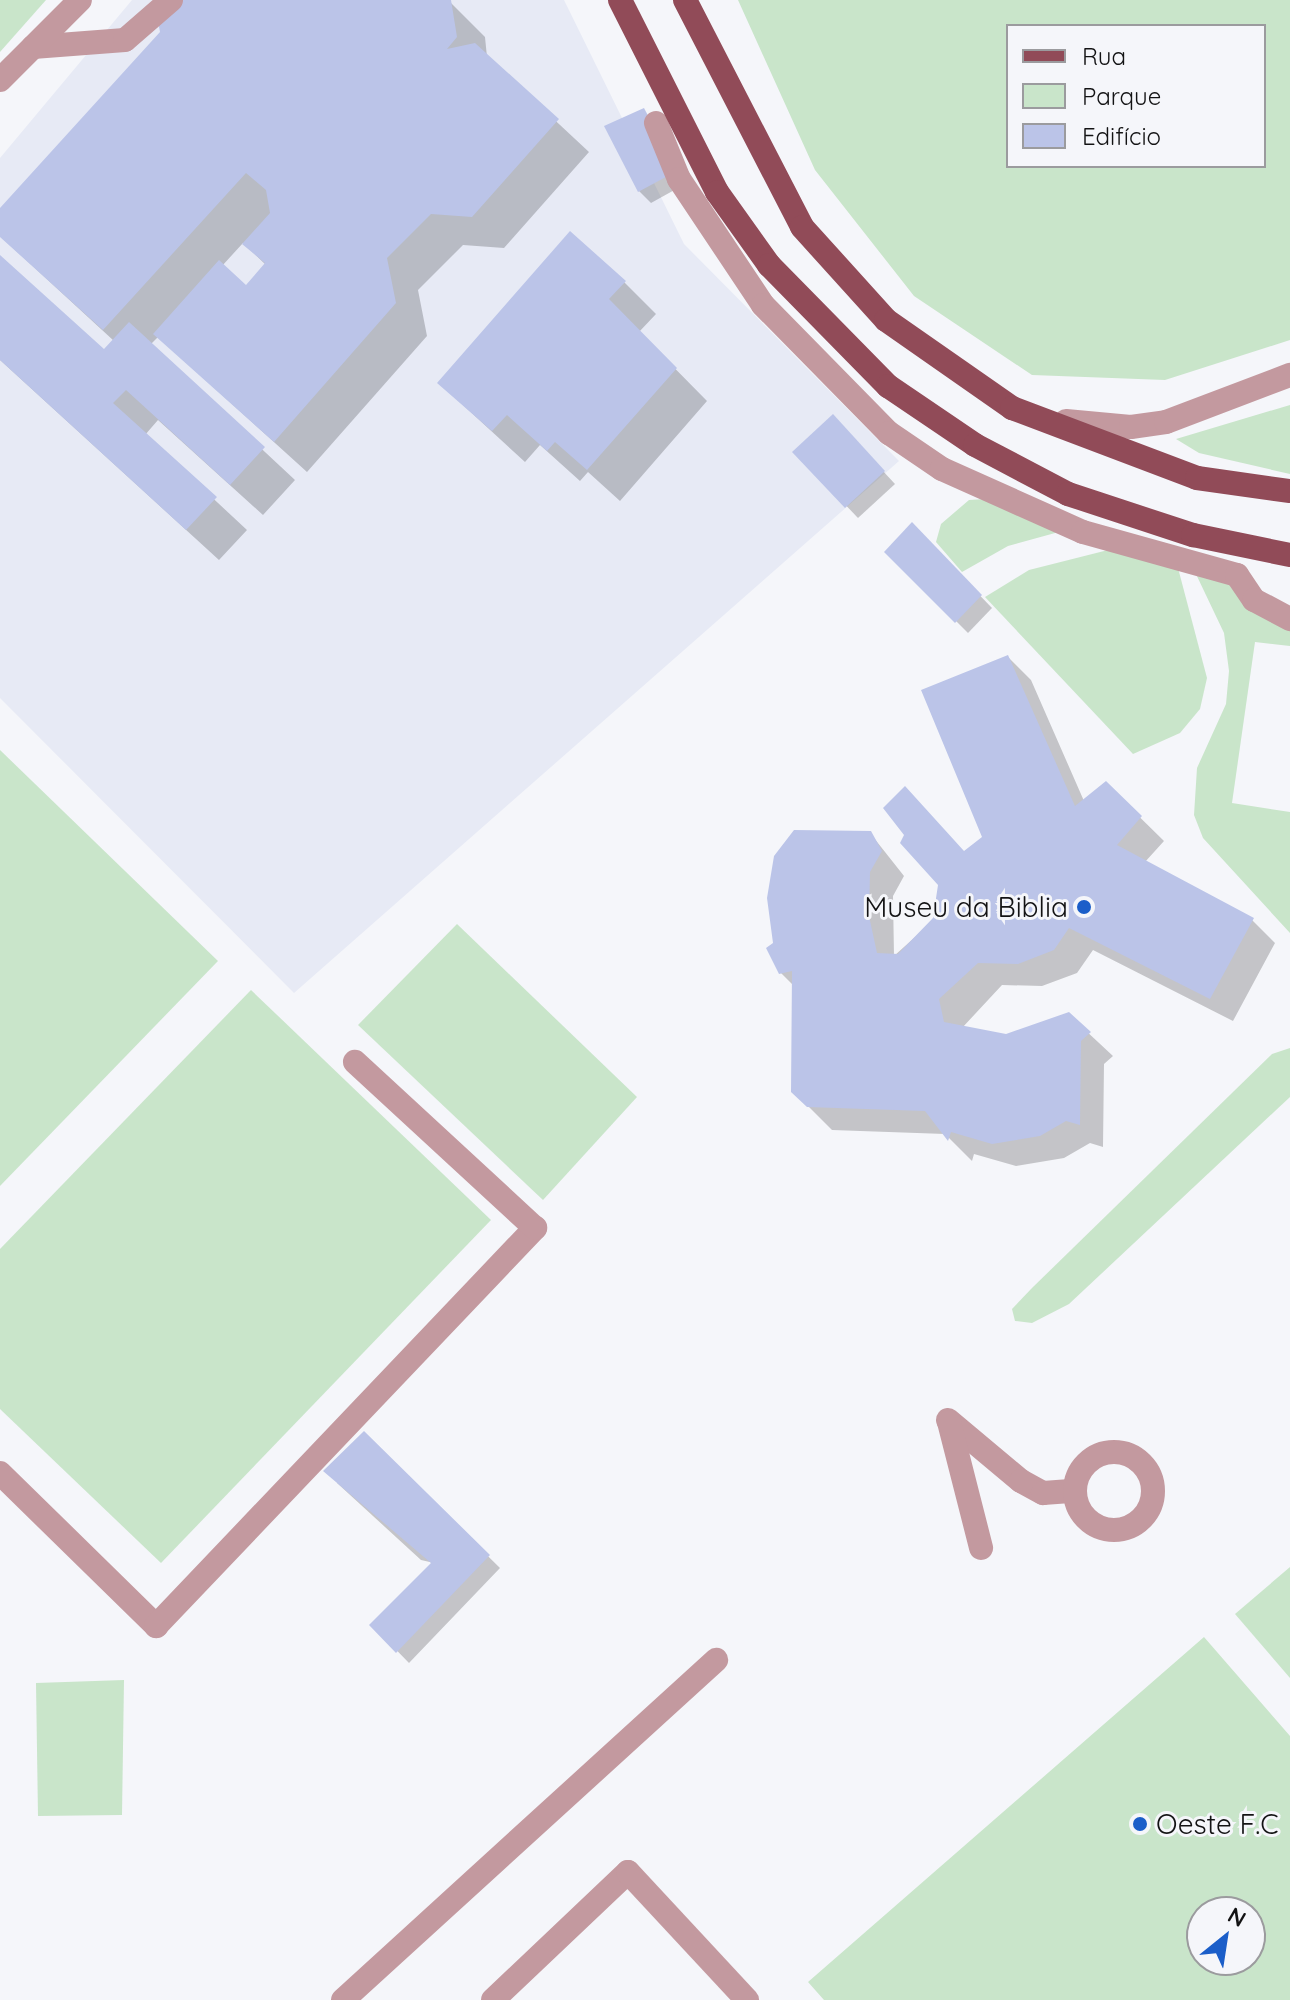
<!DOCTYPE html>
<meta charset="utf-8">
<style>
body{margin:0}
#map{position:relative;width:1290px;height:2000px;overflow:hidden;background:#f5f6fa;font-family:Quicksand,sans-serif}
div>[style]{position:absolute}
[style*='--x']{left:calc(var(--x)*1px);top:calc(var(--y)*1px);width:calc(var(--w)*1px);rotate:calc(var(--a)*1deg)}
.built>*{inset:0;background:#e7eaf5}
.green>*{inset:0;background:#c9e5ca}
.shadow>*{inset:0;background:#0003}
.building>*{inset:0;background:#bbc4e8}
.minor>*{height:24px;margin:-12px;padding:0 12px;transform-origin:12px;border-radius:12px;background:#c3999f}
.minor>.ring{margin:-12px;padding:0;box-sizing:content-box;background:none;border:24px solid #c3999f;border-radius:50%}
.major>*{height:24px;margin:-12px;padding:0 12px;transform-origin:12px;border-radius:12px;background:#914b58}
.dots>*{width:22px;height:22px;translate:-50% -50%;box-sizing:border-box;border:4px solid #f5f6fa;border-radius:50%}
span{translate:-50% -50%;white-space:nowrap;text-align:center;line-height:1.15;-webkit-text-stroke:6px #f5f6fa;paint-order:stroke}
.poi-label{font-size:28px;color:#131314}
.right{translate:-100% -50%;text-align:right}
.left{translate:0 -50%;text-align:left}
.legend{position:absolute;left:1006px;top:24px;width:260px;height:144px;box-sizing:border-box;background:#f5f6fa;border:2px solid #9b9b9e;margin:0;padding:10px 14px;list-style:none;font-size:24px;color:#131314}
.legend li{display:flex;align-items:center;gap:16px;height:40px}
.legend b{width:40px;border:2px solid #9b9b9e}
.north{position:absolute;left:1186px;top:1896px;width:80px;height:80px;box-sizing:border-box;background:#f5f6fa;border:2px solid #9b9b9e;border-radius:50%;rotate:30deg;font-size:22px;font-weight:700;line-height:32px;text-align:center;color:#131314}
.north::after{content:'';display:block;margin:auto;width:28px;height:36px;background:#1b5ec9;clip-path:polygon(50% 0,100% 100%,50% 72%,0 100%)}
</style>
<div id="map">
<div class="built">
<div style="clip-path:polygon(132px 0,564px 0,684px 244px,899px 461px,294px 993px,0 698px,0 158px)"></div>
</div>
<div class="green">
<div style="clip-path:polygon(0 0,46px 0,0 52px)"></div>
<div style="clip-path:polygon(evenodd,738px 0,1290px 0,1290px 340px,1165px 380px,1032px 375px,914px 296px,815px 170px,738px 0,1008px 26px,1264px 26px,1264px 166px,1008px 166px,1008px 26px)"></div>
<div style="clip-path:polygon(1290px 405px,1290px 474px,1199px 453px,1176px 439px)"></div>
<div style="clip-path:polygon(1002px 498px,1066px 530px,1008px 546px,962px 572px,936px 542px,941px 524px,969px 500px)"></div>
<div style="clip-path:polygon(1116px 548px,1178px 568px,1207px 678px,1200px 709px,1180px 733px,1133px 754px,985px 597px,1029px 570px)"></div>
<div style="clip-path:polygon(1195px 572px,1233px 581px,1290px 626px,1290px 646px,1255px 642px,1232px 803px,1290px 812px,1290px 933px,1203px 838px,1194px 815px,1197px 768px,1226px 704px,1229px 671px,1224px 633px)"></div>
<div style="clip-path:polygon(0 750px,218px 961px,0 1186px)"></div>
<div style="clip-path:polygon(457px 924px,637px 1097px,543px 1200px,358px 1025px)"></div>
<div style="clip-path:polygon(251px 990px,491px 1220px,161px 1563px,0 1409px,0 1249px)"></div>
<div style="clip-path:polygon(1290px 1048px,1290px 1097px,1069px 1304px,1032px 1323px,1015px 1321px,1012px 1309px,1032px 1288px,1272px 1054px)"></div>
<div style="clip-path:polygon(1290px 1567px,1290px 1678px,1235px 1614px)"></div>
<div style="clip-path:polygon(evenodd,1204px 1637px,1290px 1736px,1290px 2000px,824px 2000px,808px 1982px,1204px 1637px,1202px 1912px,1250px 1912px,1250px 1960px,1202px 1960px,1202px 1912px)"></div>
<div style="clip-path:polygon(124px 1680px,122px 1815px,38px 1816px,36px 1683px)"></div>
</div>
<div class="shadow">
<div style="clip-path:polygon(evenodd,448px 0,485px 37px,487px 57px,589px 152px,504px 248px,463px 245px,418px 290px,427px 336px,307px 472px,158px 337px,150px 345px,295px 480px,263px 515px,158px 420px,145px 435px,247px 530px,219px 560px,0 360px,0 257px,105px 352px,114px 341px,0 236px,0 211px,448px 0,243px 243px,266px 265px,246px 287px,222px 266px,243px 243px)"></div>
<div style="clip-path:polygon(644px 111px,687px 183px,651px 203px,639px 191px)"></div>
<div style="clip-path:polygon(624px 282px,656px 314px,639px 332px,707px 401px,620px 501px,588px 472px,580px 481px,540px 445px,525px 462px,439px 383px)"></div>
<div style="clip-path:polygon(844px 429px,895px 484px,858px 518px,795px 452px)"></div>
<div style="clip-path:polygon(912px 525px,992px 608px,968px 633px,887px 552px)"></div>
<div style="clip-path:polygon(1008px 657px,1031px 680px,1084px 801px,1106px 784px,1164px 841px,1145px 862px,1252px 920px,1275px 943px,1233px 1021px,1093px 950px,1077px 973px,1042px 986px,1002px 985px,962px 1028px,1006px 1036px,1069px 1015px,1113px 1056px,1104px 1064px,1103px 1147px,1090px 1143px,1064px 1158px,1016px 1166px,974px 1154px,972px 1161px,945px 1134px,832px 1130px,793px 1091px,794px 986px,781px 973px,870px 833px,904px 876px,893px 896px,894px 956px,935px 919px,965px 853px,985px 838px)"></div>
<div style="clip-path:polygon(364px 1434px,500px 1568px,409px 1663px,372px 1625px,434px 1563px,421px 1560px,337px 1483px)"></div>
</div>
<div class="building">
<div style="clip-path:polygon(154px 0,451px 0,457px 37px,447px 49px,475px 43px,559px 119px,472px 217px,431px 214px,387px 258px,396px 303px,274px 442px,153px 334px,219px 260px,246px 285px,265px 263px,242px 244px,270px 213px,266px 190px,246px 173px,103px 330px,0 237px,0 208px,160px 32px)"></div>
<div style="clip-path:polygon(644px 108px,677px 171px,638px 192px,604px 126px)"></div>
<div style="clip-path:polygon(570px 231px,626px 281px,609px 299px,677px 368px,587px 470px,555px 442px,547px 451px,507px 415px,492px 431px,437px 383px)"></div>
<div style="clip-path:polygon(0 255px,104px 349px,129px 322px,265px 447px,230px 485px,126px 390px,113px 403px,217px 497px,186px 530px,0 360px)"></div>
<div style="clip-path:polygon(833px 414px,885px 471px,845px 508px,792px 452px)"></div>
<div style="clip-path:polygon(912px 522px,982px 595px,955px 623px,884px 552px)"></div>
<div style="clip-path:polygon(1008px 655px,1075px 806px,1106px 781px,1142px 816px,1117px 845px,1254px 918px,1210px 999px,1069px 928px,1054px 950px,1018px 964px,978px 963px,939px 999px,944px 1022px,1006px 1034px,1069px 1012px,1091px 1032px,1081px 1041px,1080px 1125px,1066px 1121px,1040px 1136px,992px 1144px,951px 1132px,948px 1141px,925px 1111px,807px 1107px,791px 1092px,792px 971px,779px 974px,766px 948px,773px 943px,767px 898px,774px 856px,794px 830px,871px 831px,882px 851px,870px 872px,869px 916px,877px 953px,898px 954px,933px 918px,938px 885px,900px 843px,904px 835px,883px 808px,905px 786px,964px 851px,982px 837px,921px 690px)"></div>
<div style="clip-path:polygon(364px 1431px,490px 1555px,396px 1653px,369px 1625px,431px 1563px,323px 1471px)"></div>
</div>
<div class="minor">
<div style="--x:33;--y:47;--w:92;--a:-4.4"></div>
<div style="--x:125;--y:40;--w:61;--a:-41"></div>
<div style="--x:0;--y:80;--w:113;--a:-45"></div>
<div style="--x:656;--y:123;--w:61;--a:67.7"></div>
<div style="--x:679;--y:179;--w:151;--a:56.3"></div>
<div style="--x:763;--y:305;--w:180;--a:45.5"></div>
<div style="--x:889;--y:433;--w:64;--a:34.2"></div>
<div style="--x:942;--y:469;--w:154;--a:24.1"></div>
<div style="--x:1083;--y:532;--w:160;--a:15.6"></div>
<div style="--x:1237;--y:575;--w:30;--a:56"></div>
<div style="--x:1254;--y:600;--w:41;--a:27.8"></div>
<div style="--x:1066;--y:421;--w:65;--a:5.3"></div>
<div style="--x:1131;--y:427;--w:35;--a:-8"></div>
<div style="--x:1166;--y:422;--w:133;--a:-20.8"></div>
<div style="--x:948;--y:1420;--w:95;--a:39.9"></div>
<div style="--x:1021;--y:1481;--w:25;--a:29"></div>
<div style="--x:1043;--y:1493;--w:31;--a:-4"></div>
<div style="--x:949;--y:1422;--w:130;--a:75.7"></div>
<div class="ring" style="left:1075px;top:1452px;width:54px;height:54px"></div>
<div style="--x:0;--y:1473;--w:219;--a:44.4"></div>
<div style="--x:156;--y:1626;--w:550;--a:-46.4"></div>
<div style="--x:535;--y:1228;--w:245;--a:-137.3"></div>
<div style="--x:343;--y:2000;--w:505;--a:-42.35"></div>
<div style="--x:493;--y:2000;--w:186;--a:-43.5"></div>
<div style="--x:628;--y:1872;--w:175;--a:47.1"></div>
</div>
<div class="major">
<div style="--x:620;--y:0;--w:215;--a:63.2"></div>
<div style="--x:717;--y:192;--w:90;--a:54.5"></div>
<div style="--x:769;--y:265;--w:170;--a:45.5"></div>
<div style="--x:888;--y:386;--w:105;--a:34.1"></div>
<div style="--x:975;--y:445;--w:105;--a:27.8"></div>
<div style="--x:1068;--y:494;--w:132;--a:18.2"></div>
<div style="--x:1193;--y:535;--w:99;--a:11.7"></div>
<div style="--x:685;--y:0;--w:255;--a:62.7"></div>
<div style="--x:802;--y:227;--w:125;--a:47.9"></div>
<div style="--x:886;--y:320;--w:154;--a:34.9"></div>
<div style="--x:1012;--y:408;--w:198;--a:20.7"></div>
<div style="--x:1197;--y:478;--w:94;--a:8"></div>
</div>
<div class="dots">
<div style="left:1084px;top:907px;background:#1b5ec9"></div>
<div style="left:1140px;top:1824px;background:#1b5ec9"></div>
</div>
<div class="poi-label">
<span class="right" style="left:1068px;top:907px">Museu da Biblia</span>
<span class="left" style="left:1156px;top:1824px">Oeste F.C</span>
</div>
<ul class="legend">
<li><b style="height:10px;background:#914b58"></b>Rua</li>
<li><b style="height:22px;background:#c9e5ca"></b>Parque</li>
<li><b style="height:22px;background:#bbc4e8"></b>Edifício</li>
</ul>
<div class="north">N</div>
</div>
